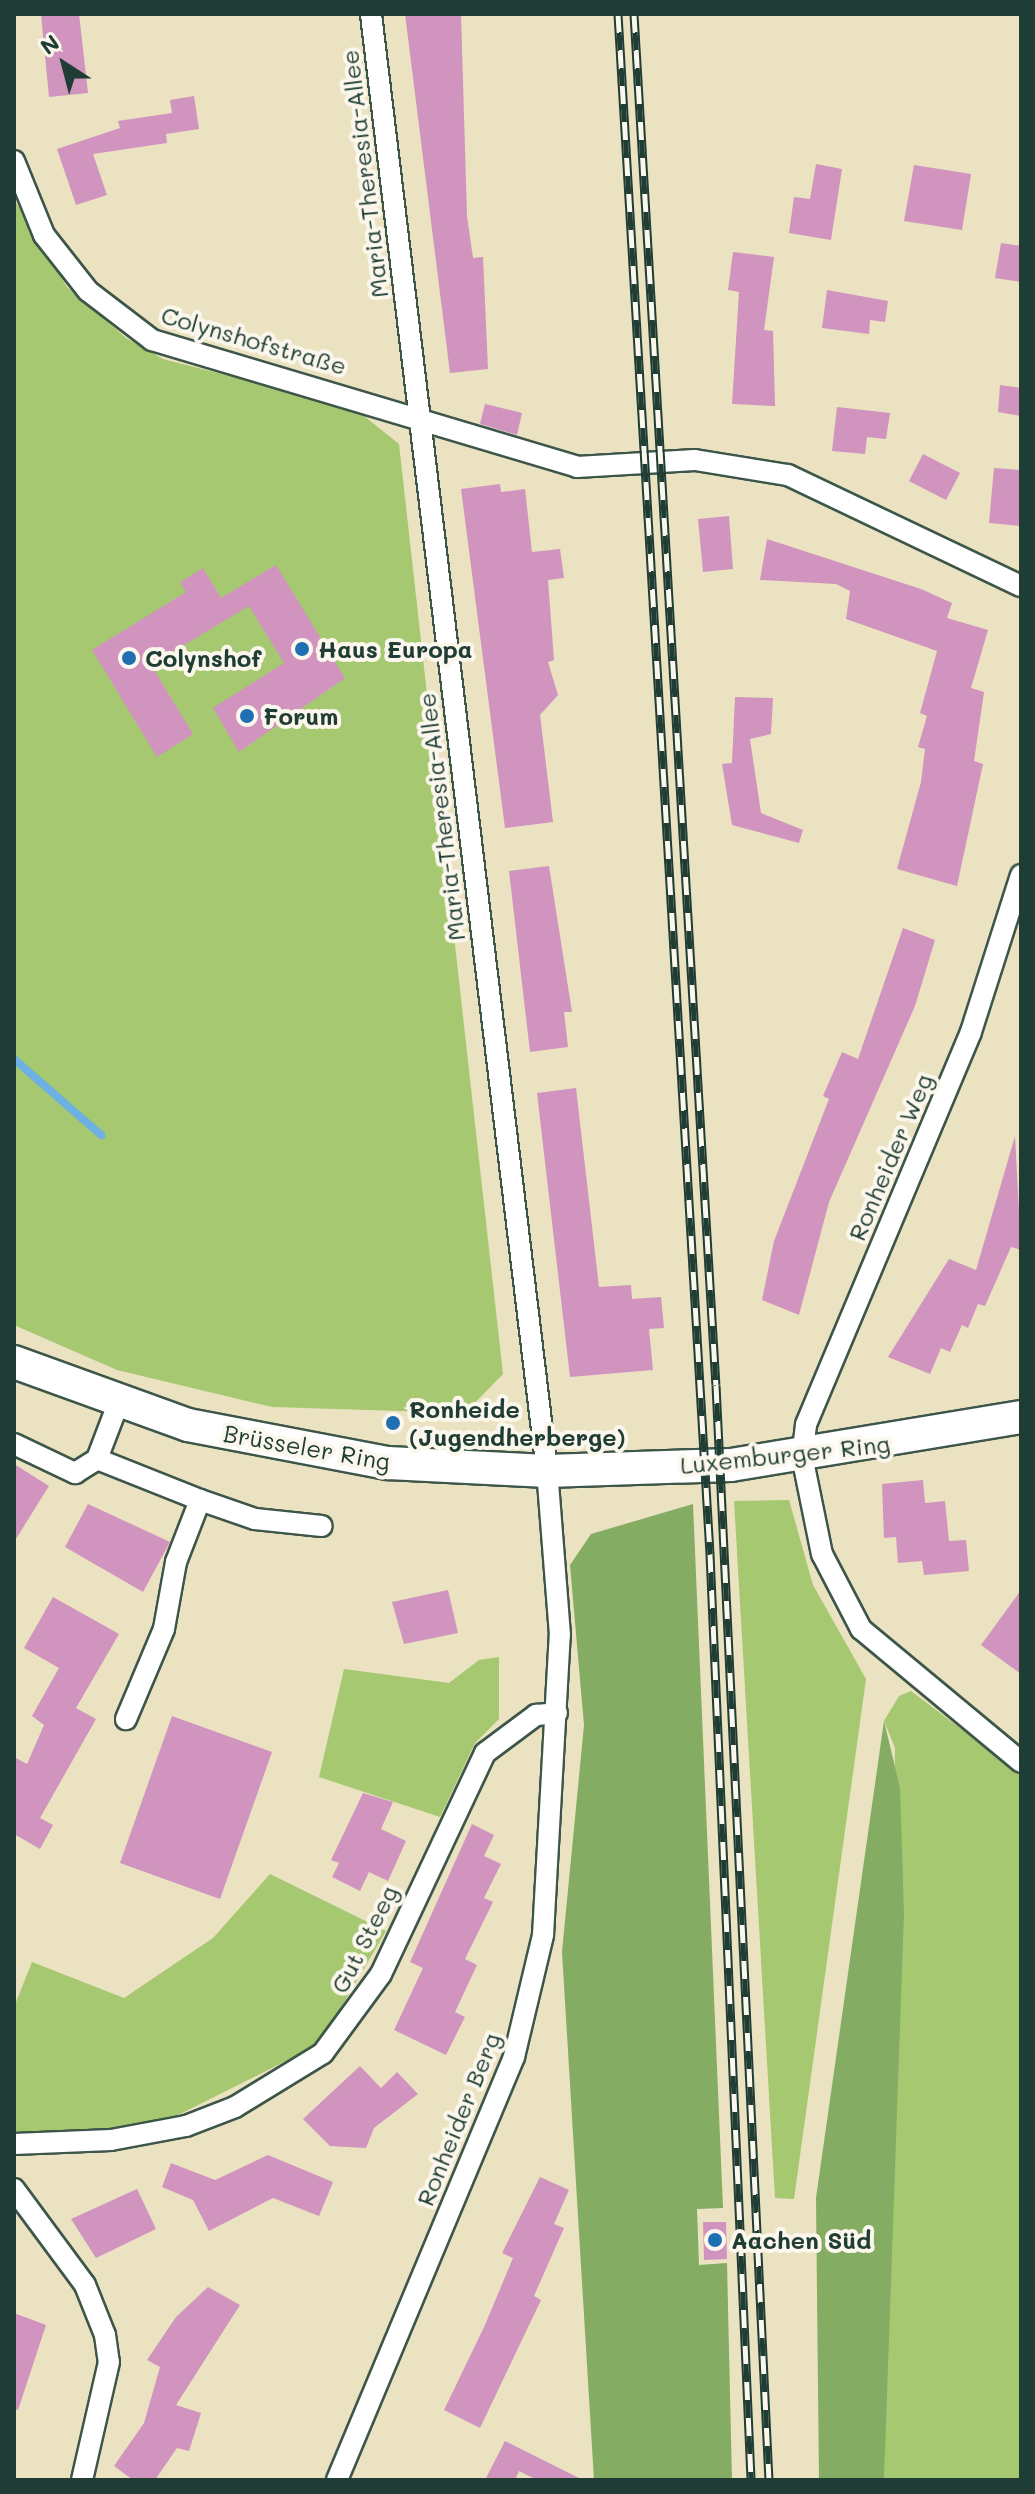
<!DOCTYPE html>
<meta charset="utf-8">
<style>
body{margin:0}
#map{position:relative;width:1035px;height:2494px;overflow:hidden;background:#eae2c0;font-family:Mali,sans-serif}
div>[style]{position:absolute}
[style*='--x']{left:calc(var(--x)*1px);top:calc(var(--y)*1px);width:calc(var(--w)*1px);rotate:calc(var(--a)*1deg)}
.green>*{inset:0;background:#a6c871}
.forest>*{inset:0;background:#84ac63}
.stream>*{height:8px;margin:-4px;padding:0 4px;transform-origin:4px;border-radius:4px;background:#6db0e2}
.building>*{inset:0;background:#d094be}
.roads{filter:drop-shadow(2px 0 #3d5649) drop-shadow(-2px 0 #3d5649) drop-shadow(0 2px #3d5649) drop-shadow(0 -2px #3d5649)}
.street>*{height:20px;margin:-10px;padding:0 10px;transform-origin:10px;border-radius:10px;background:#fff}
.primary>*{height:32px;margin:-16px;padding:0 16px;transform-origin:16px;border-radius:16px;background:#fff}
.rail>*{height:9px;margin-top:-4.5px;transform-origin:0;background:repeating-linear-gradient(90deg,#fbf7ec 0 18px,#1f3d34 0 36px);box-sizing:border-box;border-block:2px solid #1f3d34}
.dots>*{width:22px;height:22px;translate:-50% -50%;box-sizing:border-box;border:4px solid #fbf7ec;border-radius:50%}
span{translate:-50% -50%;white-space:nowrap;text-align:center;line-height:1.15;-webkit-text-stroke:8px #fbf7ec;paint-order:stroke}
.street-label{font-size:24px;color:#1f3d34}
.poi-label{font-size:24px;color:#1f3d34;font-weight:700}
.left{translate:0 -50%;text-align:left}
.frame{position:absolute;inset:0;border:16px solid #1f3d34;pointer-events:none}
.north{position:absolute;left:24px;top:24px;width:80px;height:80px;-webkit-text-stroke:6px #fbf7ec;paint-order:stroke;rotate:324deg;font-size:22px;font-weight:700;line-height:32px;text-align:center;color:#1f3d34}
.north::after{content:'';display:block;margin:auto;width:28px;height:36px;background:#1f3d34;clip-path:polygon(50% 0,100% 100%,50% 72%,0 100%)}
</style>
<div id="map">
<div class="green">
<div style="clip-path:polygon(14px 199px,67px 287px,126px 338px,163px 359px,354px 408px,399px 444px,503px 1374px,465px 1413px,272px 1407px,117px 1370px,14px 1325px)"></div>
<div style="clip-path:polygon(789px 1500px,813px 1585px,866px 1679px,794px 2199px,775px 2198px,734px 1501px)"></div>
<div style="clip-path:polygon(499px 1657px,499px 1719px,475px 1743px,440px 1817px,319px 1777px,344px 1669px,449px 1683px,479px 1660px)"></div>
<div style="clip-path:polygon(911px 1691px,1021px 1774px,1021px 2480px,884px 2480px,895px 1748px,884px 1721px,899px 1696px)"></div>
<div style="clip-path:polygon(270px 1874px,386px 1931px,326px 2033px,306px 2051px,170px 2119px,80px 2134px,14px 2132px,14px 2007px,32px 1962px,124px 1998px,213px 1938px)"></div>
</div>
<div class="forest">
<div style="clip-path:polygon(693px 1504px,723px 2208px,697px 2209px,699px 2265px,727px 2263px,732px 2480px,594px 2480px,562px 1952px,584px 1725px,570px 1565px,591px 1534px)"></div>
<div style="clip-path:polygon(884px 1721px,900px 1788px,904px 1913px,884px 2480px,819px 2480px,816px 2198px)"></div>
</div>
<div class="stream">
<div style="--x:14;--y:1059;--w:116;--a:41.1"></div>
</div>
<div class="building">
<div style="clip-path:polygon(41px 14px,79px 14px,88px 93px,49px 97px)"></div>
<div style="clip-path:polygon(405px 14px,461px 14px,467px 216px,473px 258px,483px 257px,488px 369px,450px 373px)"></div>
<div style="clip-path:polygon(194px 96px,199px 129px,166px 134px,167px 143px,93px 154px,107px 195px,76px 205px,57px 149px,120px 128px,118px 121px,172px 113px,170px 100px)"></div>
<div style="clip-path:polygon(816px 164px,842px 169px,831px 240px,789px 233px,794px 197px,810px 199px)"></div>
<div style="clip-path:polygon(914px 165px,971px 174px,962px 230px,904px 221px)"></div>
<div style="clip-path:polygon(1001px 243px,1021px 246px,1021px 282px,995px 278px)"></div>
<div style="clip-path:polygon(733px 252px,774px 257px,764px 330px,773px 331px,775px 406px,732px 404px,739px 292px,728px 290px)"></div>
<div style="clip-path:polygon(827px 290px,888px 301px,885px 322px,870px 320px,869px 334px,822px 328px)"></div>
<div style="clip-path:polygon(1000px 385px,1021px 388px,1021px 416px,998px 412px)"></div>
<div style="clip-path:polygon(485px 404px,522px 413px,517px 435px,480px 424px)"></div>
<div style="clip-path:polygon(837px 407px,890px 413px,886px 439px,867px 437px,865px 454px,832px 451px)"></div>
<div style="clip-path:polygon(923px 454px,960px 473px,946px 500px,909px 481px)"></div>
<div style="clip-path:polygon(994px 468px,1021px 470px,1021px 526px,989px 523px)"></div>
<div style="clip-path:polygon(500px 484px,501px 492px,525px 489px,532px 552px,560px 549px,564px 578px,548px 580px,554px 660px,548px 662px,558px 695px,540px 715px,553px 822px,505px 828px,461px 489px)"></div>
<div style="clip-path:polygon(729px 516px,733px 569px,703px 572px,698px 519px)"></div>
<div style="clip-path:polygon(767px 539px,921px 589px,952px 603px,947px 618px,988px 630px,971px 688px,984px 692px,974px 761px,983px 764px,957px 886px,897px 869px,921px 782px,925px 749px,918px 747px,927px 716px,920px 713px,937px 651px,846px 619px,850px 591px,836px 584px,760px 580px)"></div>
<div style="clip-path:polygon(276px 565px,345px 678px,239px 752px,213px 708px,284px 663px,249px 606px,151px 665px,193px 734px,157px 757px,92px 650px,186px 592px,180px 582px,203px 568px,221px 598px)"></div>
<div style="clip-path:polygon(735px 697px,773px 698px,771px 734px,750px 739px,761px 813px,803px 830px,799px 843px,732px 825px,722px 764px,732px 763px)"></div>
<div style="clip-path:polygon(549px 866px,572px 1012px,564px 1012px,568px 1047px,530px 1052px,509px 871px)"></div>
<div style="clip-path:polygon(903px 928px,935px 940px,915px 1006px,829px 1202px,799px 1315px,762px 1300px,774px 1241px,829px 1099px,823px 1096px,842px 1052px,858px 1059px)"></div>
<div style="clip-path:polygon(576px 1088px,599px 1287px,631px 1285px,632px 1299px,661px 1297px,664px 1328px,649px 1329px,653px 1370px,570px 1377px,537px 1093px)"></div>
<div style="clip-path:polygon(1015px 1136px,1021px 1250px,1011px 1247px,985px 1306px,978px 1304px,968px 1328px,962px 1325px,950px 1352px,941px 1348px,930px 1374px,888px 1357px,949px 1259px,976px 1270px)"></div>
<div style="clip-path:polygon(14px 1464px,49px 1486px,14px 1542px)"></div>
<div style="clip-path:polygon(923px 1480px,925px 1503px,945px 1501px,949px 1541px,966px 1540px,969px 1571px,924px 1575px,922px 1561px,898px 1563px,896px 1537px,884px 1538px,882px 1484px)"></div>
<div style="clip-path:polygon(88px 1504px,170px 1542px,143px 1592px,65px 1547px)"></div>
<div style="clip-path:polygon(448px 1590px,458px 1633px,404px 1644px,392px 1602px)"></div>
<div style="clip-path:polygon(1021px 1590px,1021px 1674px,981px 1645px)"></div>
<div style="clip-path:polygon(53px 1597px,119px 1634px,76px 1708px,96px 1719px,40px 1818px,53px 1825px,40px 1849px,14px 1834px,14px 1757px,27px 1764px,44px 1725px,32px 1716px,59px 1668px,24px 1648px)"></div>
<div style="clip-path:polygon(172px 1716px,272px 1752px,220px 1899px,120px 1863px)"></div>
<div style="clip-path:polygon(363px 1793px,393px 1802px,381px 1829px,406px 1841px,388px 1881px,369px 1872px,360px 1891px,332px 1877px,339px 1863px,331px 1860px)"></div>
<div style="clip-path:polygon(472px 1824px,494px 1835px,484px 1856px,501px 1864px,484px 1898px,493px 1902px,465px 1959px,477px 1965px,455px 2012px,465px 2017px,446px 2055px,394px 2030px,423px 1968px,410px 1962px)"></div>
<div style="clip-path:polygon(360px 2066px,381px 2088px,397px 2072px,418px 2094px,374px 2128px,366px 2148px,330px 2146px,303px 2119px)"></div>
<div style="clip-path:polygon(268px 2155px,333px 2182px,319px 2216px,273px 2198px,209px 2231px,193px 2200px,162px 2187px,171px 2163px,215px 2180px)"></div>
<div style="clip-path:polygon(540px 2177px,569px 2190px,554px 2224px,564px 2228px,534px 2296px,541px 2300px,480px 2428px,444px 2410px,485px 2325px,513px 2258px,502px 2253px)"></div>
<div style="clip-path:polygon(137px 2189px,156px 2229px,96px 2258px,71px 2219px)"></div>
<div style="clip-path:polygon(703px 2222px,726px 2222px,727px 2259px,704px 2260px)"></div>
<div style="clip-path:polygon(208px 2287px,240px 2305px,176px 2405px,201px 2413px,189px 2451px,177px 2448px,155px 2480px,133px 2480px,114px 2466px,144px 2423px,160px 2367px,147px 2360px,176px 2317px)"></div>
<div style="clip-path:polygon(14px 2313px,46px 2325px,18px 2410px,14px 2409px)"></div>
<div style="clip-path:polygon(505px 2441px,583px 2480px,537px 2480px,519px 2471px,515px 2480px,485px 2480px)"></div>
</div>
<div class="roads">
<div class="street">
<div style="--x:14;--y:161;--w:80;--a:67.9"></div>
<div style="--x:44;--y:235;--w:71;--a:51.8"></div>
<div style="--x:88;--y:291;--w:81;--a:37.4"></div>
<div style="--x:152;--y:340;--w:444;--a:16.6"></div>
<div style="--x:577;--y:467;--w:118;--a:-3.4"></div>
<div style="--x:695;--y:460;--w:94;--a:9.2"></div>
<div style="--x:788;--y:475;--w:258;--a:25.5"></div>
<div style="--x:1021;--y:875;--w:165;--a:107.7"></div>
<div style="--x:971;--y:1032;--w:426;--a:112.8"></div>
<div style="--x:806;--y:1425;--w:31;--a:97"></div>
<div style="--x:802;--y:1456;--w:100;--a:78.5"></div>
<div style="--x:822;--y:1554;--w:85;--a:62.5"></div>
<div style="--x:861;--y:1629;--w:208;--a:39.7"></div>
<div style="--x:14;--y:1444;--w:68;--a:25.4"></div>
<div style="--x:75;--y:1473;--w:26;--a:-32"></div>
<div style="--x:97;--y:1459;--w:111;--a:21.7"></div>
<div style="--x:200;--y:1500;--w:66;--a:111.2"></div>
<div style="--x:176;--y:1562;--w:68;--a:100.2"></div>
<div style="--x:164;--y:1629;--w:98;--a:112.9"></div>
<div style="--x:97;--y:1459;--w:59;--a:-69.1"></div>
<div style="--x:200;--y:1500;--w:58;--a:19.1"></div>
<div style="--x:255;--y:1519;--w:67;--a:6"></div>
<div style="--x:14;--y:2144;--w:97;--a:-2.4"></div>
<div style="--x:111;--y:2140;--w:76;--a:-10.6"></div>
<div style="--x:186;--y:2126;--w:53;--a:-21.2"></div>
<div style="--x:235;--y:2107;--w:103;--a:-31.5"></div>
<div style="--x:323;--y:2053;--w:98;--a:-53.7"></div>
<div style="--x:381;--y:1974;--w:244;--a:-64.8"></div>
<div style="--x:485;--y:1753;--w:64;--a:-36.7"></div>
<div style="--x:536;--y:1715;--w:21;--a:-5"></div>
<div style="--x:14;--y:2189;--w:119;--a:53.5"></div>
<div style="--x:85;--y:2285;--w:54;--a:68.2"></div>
<div style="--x:105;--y:2335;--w:27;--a:82"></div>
<div style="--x:109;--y:2362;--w:121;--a:102.9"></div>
<div style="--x:337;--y:2480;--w:459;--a:-67.3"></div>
<div style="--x:514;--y:2057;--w:125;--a:-76.6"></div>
<div style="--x:543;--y:1935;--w:300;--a:-86.8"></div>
<div style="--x:560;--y:1635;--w:165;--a:-94.5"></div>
<div style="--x:547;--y:1471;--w:1468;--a:-96.89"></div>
</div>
<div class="primary">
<div style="--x:14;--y:1362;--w:185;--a:19.9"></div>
<div style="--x:188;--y:1425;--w:204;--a:10.8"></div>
<div style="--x:388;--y:1463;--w:159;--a:2.9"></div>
<div style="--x:547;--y:1471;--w:184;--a:-1.9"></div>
<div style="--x:731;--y:1465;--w:294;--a:-9.4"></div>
</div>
</div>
<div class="rail">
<div style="--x:618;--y:14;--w:1543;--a:86.58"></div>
<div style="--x:710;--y:1554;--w:927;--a:87.46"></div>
<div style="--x:634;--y:14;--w:1373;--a:86.58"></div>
<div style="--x:716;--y:1385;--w:1096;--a:87.23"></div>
</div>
<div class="dots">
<div style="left:302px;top:649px;background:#1f6fb2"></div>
<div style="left:129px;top:658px;background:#1f6fb2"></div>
<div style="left:247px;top:716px;background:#1f6fb2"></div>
<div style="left:393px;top:1423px;background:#1f6fb2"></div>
<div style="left:715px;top:2240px;background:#1f6fb2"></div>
</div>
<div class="street-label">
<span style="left:364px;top:174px;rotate:-97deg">Maria-Theresia-Allee</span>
<span style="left:254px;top:340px;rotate:16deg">Colynshofstraße</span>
<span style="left:441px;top:817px;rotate:-97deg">Maria-Theresia-Allee</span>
<span style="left:890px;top:1157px;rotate:-67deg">Ronheider Weg</span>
<span style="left:307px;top:1447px;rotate:10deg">Brüsseler Ring</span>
<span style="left:785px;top:1454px;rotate:-6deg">Luxemburger Ring</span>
<span style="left:364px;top:1939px;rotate:-63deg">Gut Steeg</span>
<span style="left:458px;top:2119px;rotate:-68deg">Ronheider Berg</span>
</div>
<div class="poi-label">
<span class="left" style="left:318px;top:649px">Haus Europa</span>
<span class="left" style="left:145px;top:658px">Colynshof</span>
<span class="left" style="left:263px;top:716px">Forum</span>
<span class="left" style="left:409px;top:1423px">Ronheide<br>(Jugendherberge)</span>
<span class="left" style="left:731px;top:2240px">Aachen Süd</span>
</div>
<div class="frame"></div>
<div class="north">N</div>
</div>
